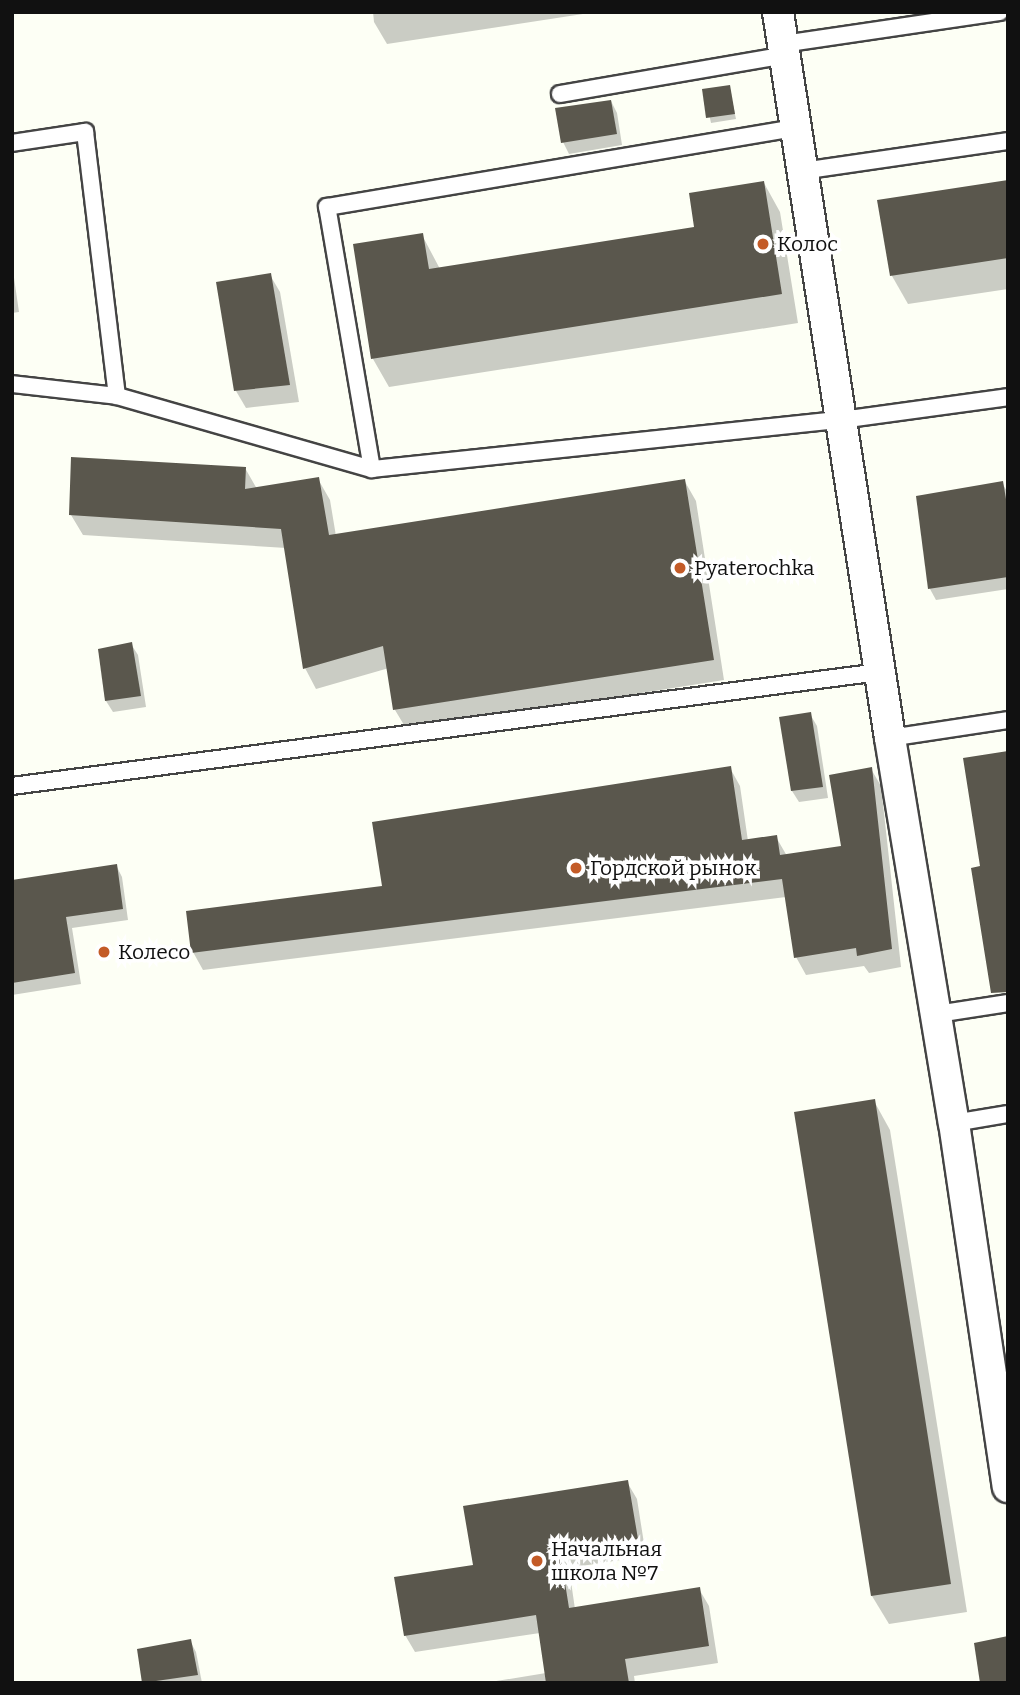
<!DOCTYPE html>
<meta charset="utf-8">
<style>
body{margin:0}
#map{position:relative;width:1020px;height:1695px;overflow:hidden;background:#fdfff5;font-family:Bitter,serif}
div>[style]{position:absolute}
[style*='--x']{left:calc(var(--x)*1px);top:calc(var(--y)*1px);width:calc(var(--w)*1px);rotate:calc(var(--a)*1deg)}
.shadow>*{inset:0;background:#0003}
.building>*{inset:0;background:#5a574d}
.roads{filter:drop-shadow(2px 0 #444) drop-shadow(-2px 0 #444) drop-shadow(0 2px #444) drop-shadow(0 -2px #444)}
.service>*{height:16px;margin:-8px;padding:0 8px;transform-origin:8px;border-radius:8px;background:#fff}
.minor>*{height:30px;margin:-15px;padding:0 15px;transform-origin:15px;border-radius:15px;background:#fff}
.dots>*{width:19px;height:19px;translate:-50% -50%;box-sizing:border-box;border:4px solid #fff;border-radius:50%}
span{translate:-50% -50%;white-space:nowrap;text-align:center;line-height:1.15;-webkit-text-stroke:7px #fff;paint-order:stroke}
.poi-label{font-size:21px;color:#111}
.left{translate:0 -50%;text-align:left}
.frame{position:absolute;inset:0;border:14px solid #111;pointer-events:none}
</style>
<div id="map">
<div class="shadow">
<div style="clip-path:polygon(373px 12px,596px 12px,387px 44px,374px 22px)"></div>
<div style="clip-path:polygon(729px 86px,736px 119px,711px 123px,704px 90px)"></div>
<div style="clip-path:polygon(611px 101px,617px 113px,622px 145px,569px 154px,563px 142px)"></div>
<div style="clip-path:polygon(1008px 181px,1008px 289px,908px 304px,892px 276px,879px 202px)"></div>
<div style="clip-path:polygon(764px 183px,780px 212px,798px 323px,389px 387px,373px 359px,355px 245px,422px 235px,440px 269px,696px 228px)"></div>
<div style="clip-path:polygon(12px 264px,19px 312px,12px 313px)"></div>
<div style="clip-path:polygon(270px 275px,280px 292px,299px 402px,246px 408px,236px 391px)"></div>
<div style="clip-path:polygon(245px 468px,257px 489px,318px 479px,330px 500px,336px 536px,684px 480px,696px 501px,724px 680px,407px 730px,395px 710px,389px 668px,316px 689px,305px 668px,286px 548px,83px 535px,71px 515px)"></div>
<div style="clip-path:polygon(1002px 483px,1008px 493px,1008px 589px,936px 600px,930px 589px,918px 498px)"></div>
<div style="clip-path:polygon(131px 644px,138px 655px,146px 707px,113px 712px,106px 701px,100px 651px)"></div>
<div style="clip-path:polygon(810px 714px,817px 726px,828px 798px,799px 802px,792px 791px,781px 719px)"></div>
<div style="clip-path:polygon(730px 768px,740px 786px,748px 841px,776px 837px,787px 856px,843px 847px,871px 769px,881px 786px,901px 967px,869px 973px,864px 966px,806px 975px,796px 957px,786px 897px,203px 970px,193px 952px)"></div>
<div style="clip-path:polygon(116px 865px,122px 877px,128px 920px,72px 928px,81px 984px,12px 995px,12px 882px)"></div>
<div style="clip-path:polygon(874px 1101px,890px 1130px,967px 1612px,889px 1624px,872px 1596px)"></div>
<div style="clip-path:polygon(627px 1482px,637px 1499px,646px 1556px,569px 1568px,575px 1609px,699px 1589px,709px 1606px,718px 1663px,634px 1676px,635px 1683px,484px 1683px,546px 1673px,540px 1633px,415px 1652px,405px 1635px,475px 1566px)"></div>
<div style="clip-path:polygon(190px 1641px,196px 1652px,202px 1683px,144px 1683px,139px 1650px)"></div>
</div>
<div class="building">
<div style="clip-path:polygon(730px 85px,735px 114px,706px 118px,702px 89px)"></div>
<div style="clip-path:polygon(611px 100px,617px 134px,561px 143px,555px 108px)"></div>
<div style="clip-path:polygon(1008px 180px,1008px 258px,890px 276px,877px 200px)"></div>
<div style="clip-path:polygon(764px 181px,782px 294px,371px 359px,353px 244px,423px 233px,429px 269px,694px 227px,689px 193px)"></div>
<div style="clip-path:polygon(271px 273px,290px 385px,234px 391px,216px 282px)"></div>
<div style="clip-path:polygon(71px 457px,246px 467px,245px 489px,319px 477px,329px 535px,685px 479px,714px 660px,393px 710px,383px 646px,303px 669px,281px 529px,69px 515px)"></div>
<div style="clip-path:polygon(1003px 481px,1008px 511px,1008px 577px,928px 589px,916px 496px)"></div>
<div style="clip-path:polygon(132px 642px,141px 696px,105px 701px,98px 649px)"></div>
<div style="clip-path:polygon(811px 712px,823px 787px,791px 791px,779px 717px)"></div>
<div style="clip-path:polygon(1008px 751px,1008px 992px,991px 993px,971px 868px,980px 866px,963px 758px)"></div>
<div style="clip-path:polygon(731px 766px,742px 840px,777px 835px,780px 855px,841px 846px,829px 775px,872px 767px,892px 949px,857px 956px,856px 948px,794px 958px,782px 879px,191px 953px,186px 911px,382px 886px,372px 822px)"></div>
<div style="clip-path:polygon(117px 864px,123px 909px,66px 917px,75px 973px,12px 983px,12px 880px)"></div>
<div style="clip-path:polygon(875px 1099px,951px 1584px,871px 1596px,794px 1112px)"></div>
<div style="clip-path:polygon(628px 1480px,638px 1539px,560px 1551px,569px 1608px,700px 1587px,709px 1646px,625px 1659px,629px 1683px,546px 1683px,536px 1615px,404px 1636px,394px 1577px,473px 1565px,463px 1506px)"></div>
<div style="clip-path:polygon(1008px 1636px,1008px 1683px,980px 1683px,974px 1643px)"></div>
<div style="clip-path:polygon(191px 1639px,198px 1675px,142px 1683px,137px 1649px)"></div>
</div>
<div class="roads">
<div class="service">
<div style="--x:783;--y:44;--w:219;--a:-8.4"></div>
<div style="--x:560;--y:94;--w:228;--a:-9.8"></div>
<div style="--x:12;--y:143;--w:74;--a:-8.6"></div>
<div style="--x:85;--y:132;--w:266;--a:83.1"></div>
<div style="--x:117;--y:396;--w:265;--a:16"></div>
<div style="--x:372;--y:469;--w:472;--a:-6"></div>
<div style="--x:841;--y:420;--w:169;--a:-7.8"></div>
<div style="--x:802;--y:171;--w:208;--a:-8.3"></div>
<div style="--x:12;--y:384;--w:106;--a:6.5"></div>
<div style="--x:372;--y:469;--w:266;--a:-99.7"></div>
<div style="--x:327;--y:207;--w:476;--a:-9.6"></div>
<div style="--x:890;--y:738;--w:119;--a:-8.7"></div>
<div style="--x:12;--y:786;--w:874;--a:-7.49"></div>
<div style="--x:937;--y:1014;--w:72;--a:-8.8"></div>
<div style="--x:954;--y:1123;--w:55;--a:-9.5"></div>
</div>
<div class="minor">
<div style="--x:778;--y:12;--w:735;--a:81.23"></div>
<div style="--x:890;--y:738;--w:390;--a:80.6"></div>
<div style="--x:954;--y:1123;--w:368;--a:81.6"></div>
</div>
</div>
<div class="dots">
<div style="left:763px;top:244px;background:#c35b27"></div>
<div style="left:680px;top:568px;background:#c35b27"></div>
<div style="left:576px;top:868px;background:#c35b27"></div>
<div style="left:104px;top:952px;background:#c35b27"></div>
<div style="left:537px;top:1561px;background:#c35b27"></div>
</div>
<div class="poi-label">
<span class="left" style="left:777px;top:244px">Колос</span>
<span class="left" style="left:694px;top:568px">Pyaterochka</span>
<span class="left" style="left:590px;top:868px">Гордской рынок</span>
<span class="left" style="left:118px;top:952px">Колесо</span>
<span class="left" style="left:551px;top:1561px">Начальная<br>школа №7</span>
</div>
<div class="frame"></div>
</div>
